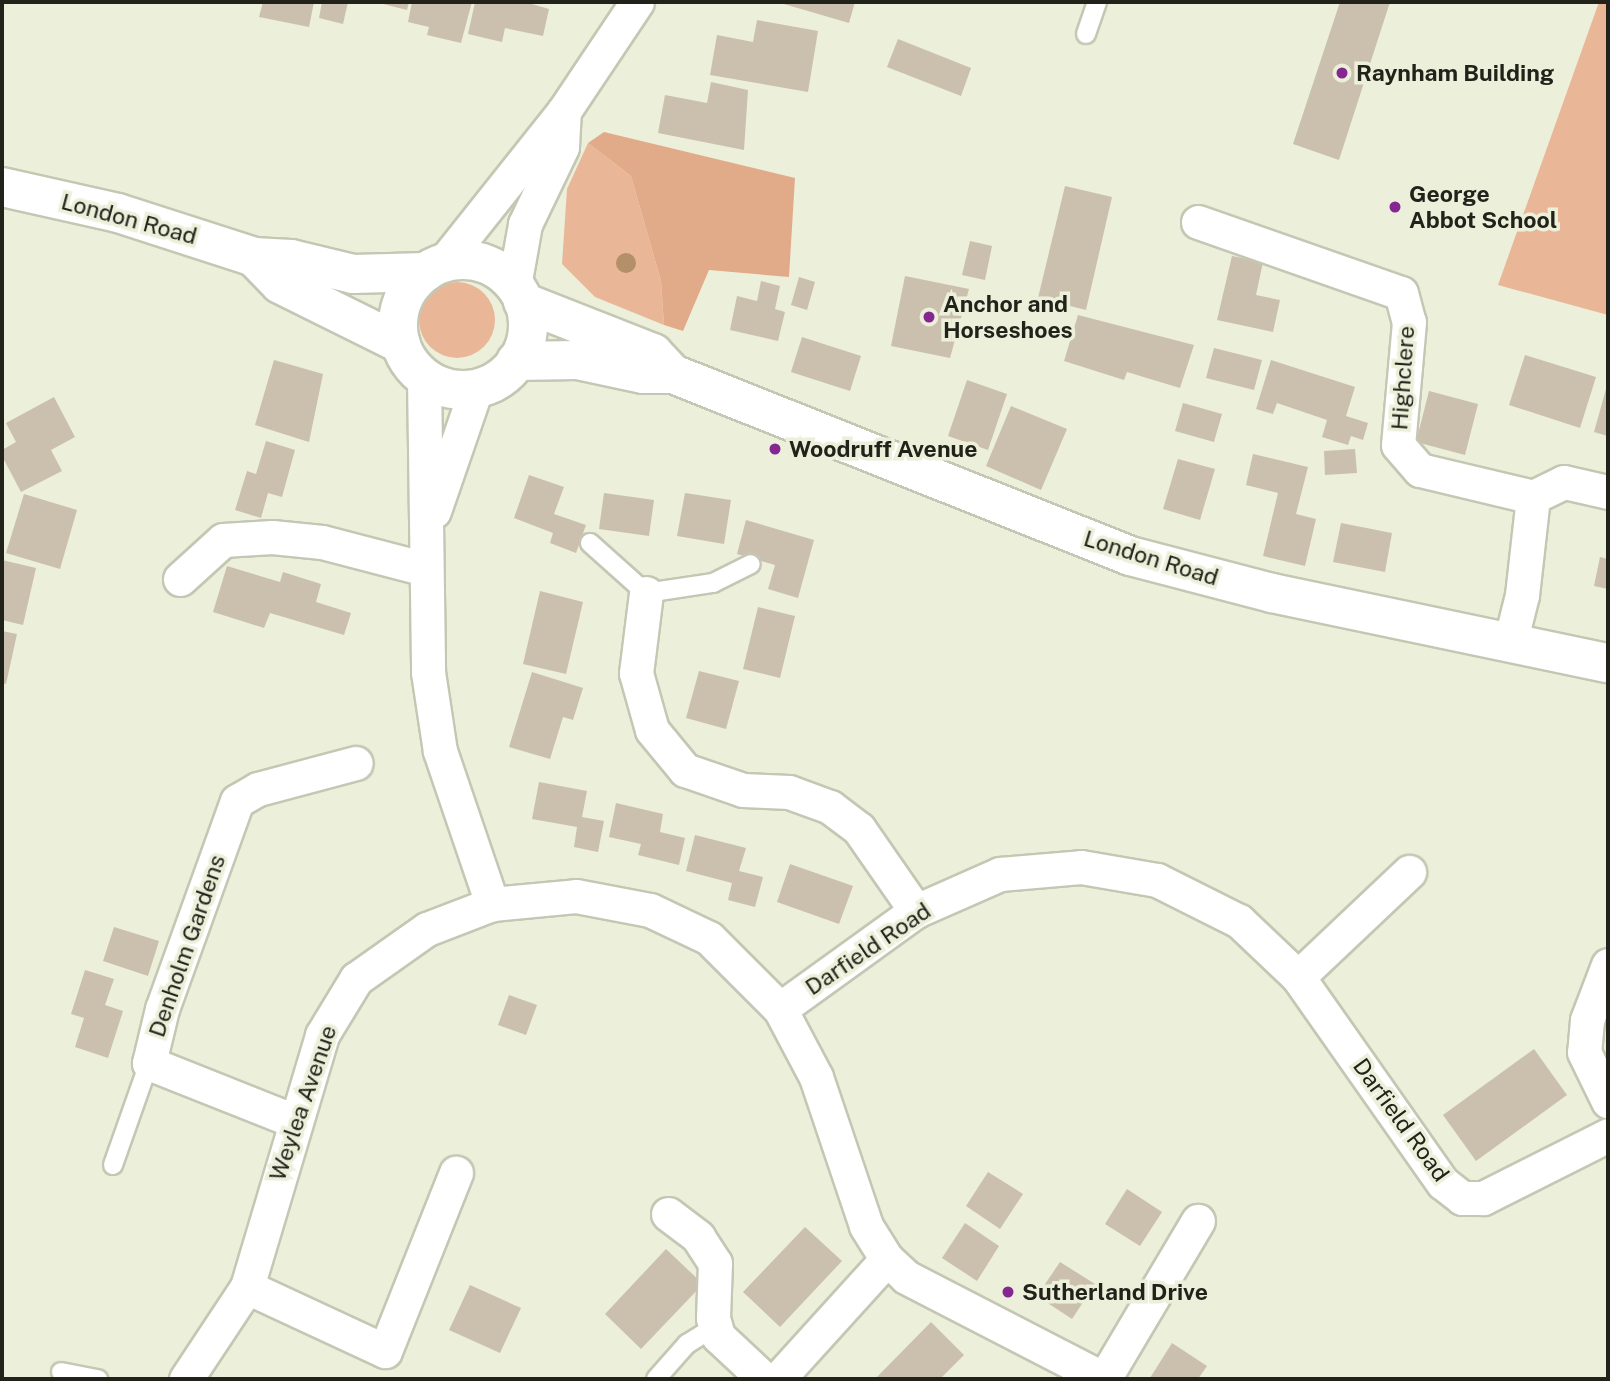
<!DOCTYPE html>
<style>
body{margin:0}
#map{position:relative;width:1610px;height:1381px;overflow:hidden;background:#ecefd9;font-family:"Public Sans",sans-serif}
div>[style]{position:absolute}
[style*='--x']{left:calc(var(--x)*1px);top:calc(var(--y)*1px);width:calc(var(--w)*1px);rotate:calc(var(--a)*1deg)}
.green>*{inset:0;background:#e9b798}
.round{border-radius:50%}
.forest>*{inset:0;background:#e1ab8a}
.building>*{inset:0;background:#cac0ad}
.roads{filter:drop-shadow(2px 0 #c4c7b3) drop-shadow(-2px 0 #c4c7b3) drop-shadow(0 2px #c4c7b3) drop-shadow(0 -2px #c4c7b3)}
.lane>*{height:18px;margin:-9px;padding:0 9px;transform-origin:9px;border-radius:9px;background:#fff}
.street>*{height:33px;margin:-16.5px;padding:0 16.5px;transform-origin:16.5px;border-radius:16.5px;background:#fff}
.primary>*{height:38px;margin:-19px;padding:0 19px;transform-origin:19px;border-radius:19px;background:#fff}
.primary>.ring{margin:-19px;padding:0;box-sizing:content-box;background:none;border:38px solid #fff;border-radius:50%}
.trees>*{width:20px;height:20px;margin:-10px;border-radius:50%;background:#b39069}
.dots>*{width:19px;height:19px;translate:-50% -50%;box-sizing:border-box;border:4px solid #ecefd9;border-radius:50%}
span{translate:-50% -50%;white-space:nowrap;text-align:center;line-height:1.15;-webkit-text-stroke:7px #ecefd9;paint-order:stroke}
.poi-label{font-size:23px;color:#21221a;font-weight:700}
.left{translate:0 -50%;text-align:left}
.street-label{font-size:23px;color:#21221a}
.frame{position:absolute;inset:0;border:4px solid #21221a;pointer-events:none}
</style>
<div id="map">
<div class="green">
<div style="clip-path:polygon(1599px 2px,1608px 2px,1608px 315px,1498px 285px)"></div>
<div style="clip-path:polygon(588px 143px,631px 176px,661px 281px,664px 325px,595px 297px,562px 264px,567px 189px)"></div>
<div class="round" style="left:419px;top:282px;width:76px;height:76px"></div>
</div>
<div class="forest">
<div style="clip-path:polygon(604px 132px,795px 178px,789px 277px,709px 270px,683px 331px,664px 325px,661px 281px,631px 176px,588px 143px)"></div>
</div>
<div class="building">
<div style="clip-path:polygon(263px 2px,314px 2px,309px 27px,259px 17px)"></div>
<div style="clip-path:polygon(322px 2px,348px 2px,343px 24px,319px 18px)"></div>
<div style="clip-path:polygon(375px 2px,409px 2px,407px 10px)"></div>
<div style="clip-path:polygon(412px 2px,472px 2px,461px 43px,427px 35px,429px 27px,408px 22px)"></div>
<div style="clip-path:polygon(475px 2px,525px 2px,549px 9px,543px 36px,505px 28px,502px 42px,468px 34px)"></div>
<div style="clip-path:polygon(777px 2px,855px 2px,849px 23px)"></div>
<div style="clip-path:polygon(1340px 2px,1390px 2px,1339px 160px,1293px 144px)"></div>
<div style="clip-path:polygon(757px 20px,818px 31px,808px 92px,710px 75px,717px 35px,753px 42px)"></div>
<div style="clip-path:polygon(898px 39px,971px 68px,961px 96px,887px 67px)"></div>
<div style="clip-path:polygon(711px 82px,748px 90px,744px 150px,658px 133px,665px 95px,707px 103px)"></div>
<div style="clip-path:polygon(1065px 186px,1112px 197px,1086px 310px,1038px 298px)"></div>
<div style="clip-path:polygon(970px 241px,992px 246px,985px 280px,962px 275px)"></div>
<div style="clip-path:polygon(1232px 256px,1263px 262px,1256px 295px,1280px 300px,1273px 332px,1217px 320px)"></div>
<div style="clip-path:polygon(905px 276px,969px 289px,950px 358px,891px 346px)"></div>
<div style="clip-path:polygon(799px 277px,815px 282px,807px 310px,791px 305px)"></div>
<div style="clip-path:polygon(761px 281px,780px 286px,775px 309px,785px 312px,778px 341px,730px 330px,737px 296px,757px 301px)"></div>
<div style="clip-path:polygon(1078px 315px,1194px 345px,1180px 388px,1127px 372px,1124px 380px,1064px 361px)"></div>
<div style="clip-path:polygon(802px 337px,861px 356px,850px 391px,791px 372px)"></div>
<div style="clip-path:polygon(1214px 348px,1262px 360px,1254px 390px,1206px 378px)"></div>
<div style="clip-path:polygon(1525px 355px,1596px 377px,1580px 428px,1509px 405px)"></div>
<div style="clip-path:polygon(274px 360px,323px 374px,309px 442px,255px 425px)"></div>
<div style="clip-path:polygon(1271px 360px,1355px 387px,1346px 416px,1368px 423px,1363px 440px,1351px 436px,1348px 445px,1322px 437px,1327px 420px,1277px 403px,1273px 414px,1256px 409px)"></div>
<div style="clip-path:polygon(967px 380px,1007px 394px,988px 450px,948px 436px)"></div>
<div style="clip-path:polygon(1606px 389px,1608px 390px,1608px 436px,1594px 432px)"></div>
<div style="clip-path:polygon(1429px 391px,1478px 404px,1465px 455px,1416px 442px)"></div>
<div style="clip-path:polygon(54px 397px,75px 437px,51px 450px,62px 471px,21px 492px,2px 456px,2px 450px,16px 442px,6px 423px)"></div>
<div style="clip-path:polygon(1183px 403px,1222px 414px,1214px 442px,1175px 431px)"></div>
<div style="clip-path:polygon(1011px 406px,1067px 429px,1041px 490px,986px 466px)"></div>
<div style="clip-path:polygon(266px 441px,295px 450px,282px 497px,268px 493px,261px 518px,235px 510px,247px 471px,256px 474px)"></div>
<div style="clip-path:polygon(1355px 449px,1357px 473px,1325px 475px,1324px 451px)"></div>
<div style="clip-path:polygon(1253px 454px,1308px 467px,1296px 514px,1316px 519px,1305px 566px,1263px 556px,1278px 493px,1246px 485px)"></div>
<div style="clip-path:polygon(1178px 459px,1215px 469px,1200px 520px,1163px 509px)"></div>
<div style="clip-path:polygon(529px 475px,564px 487px,554px 514px,586px 525px,576px 553px,550px 543px,553px 533px,514px 518px)"></div>
<div style="clip-path:polygon(604px 493px,654px 500px,649px 536px,599px 529px)"></div>
<div style="clip-path:polygon(685px 493px,731px 500px,724px 544px,677px 536px)"></div>
<div style="clip-path:polygon(24px 494px,77px 510px,60px 569px,6px 553px)"></div>
<div style="clip-path:polygon(746px 520px,814px 540px,798px 598px,768px 589px,775px 565px,737px 554px)"></div>
<div style="clip-path:polygon(1341px 523px,1392px 533px,1385px 572px,1333px 562px)"></div>
<div style="clip-path:polygon(1600px 557px,1608px 559px,1608px 589px,1594px 586px)"></div>
<div style="clip-path:polygon(2px 560px,36px 568px,23px 625px,2px 620px)"></div>
<div style="clip-path:polygon(227px 566px,280px 582px,283px 572px,321px 584px,316px 602px,351px 613px,344px 635px,270px 613px,264px 628px,213px 612px)"></div>
<div style="clip-path:polygon(540px 591px,583px 602px,566px 674px,523px 664px)"></div>
<div style="clip-path:polygon(758px 607px,795px 616px,780px 678px,743px 669px)"></div>
<div style="clip-path:polygon(2px 631px,17px 634px,6px 684px,2px 683px)"></div>
<div style="clip-path:polygon(699px 671px,739px 681px,726px 729px,686px 718px)"></div>
<div style="clip-path:polygon(532px 672px,583px 688px,573px 720px,563px 717px,550px 759px,509px 747px)"></div>
<div style="clip-path:polygon(539px 782px,587px 791px,582px 817px,604px 821px,598px 852px,574px 847px,577px 827px,532px 819px)"></div>
<div style="clip-path:polygon(616px 803px,663px 814px,660px 832px,685px 838px,679px 865px,638px 855px,641px 844px,609px 837px)"></div>
<div style="clip-path:polygon(695px 835px,746px 848px,739px 871px,763px 877px,755px 907px,728px 900px,732px 883px,686px 871px)"></div>
<div style="clip-path:polygon(790px 864px,853px 886px,839px 924px,777px 902px)"></div>
<div style="clip-path:polygon(114px 927px,159px 941px,148px 976px,103px 961px)"></div>
<div style="clip-path:polygon(85px 970px,114px 979px,105px 1005px,123px 1011px,108px 1058px,75px 1047px,84px 1018px,71px 1014px)"></div>
<div style="clip-path:polygon(509px 995px,537px 1005px,526px 1035px,498px 1025px)"></div>
<div style="clip-path:polygon(1534px 1049px,1567px 1095px,1476px 1161px,1443px 1115px)"></div>
<div style="clip-path:polygon(988px 1172px,1023px 1194px,1000px 1229px,966px 1206px)"></div>
<div style="clip-path:polygon(1127px 1189px,1162px 1212px,1140px 1246px,1105px 1224px)"></div>
<div style="clip-path:polygon(965px 1223px,999px 1246px,977px 1281px,942px 1258px)"></div>
<div style="clip-path:polygon(805px 1227px,842px 1261px,780px 1327px,743px 1292px)"></div>
<div style="clip-path:polygon(666px 1249px,703px 1284px,641px 1349px,605px 1314px)"></div>
<div style="clip-path:polygon(1060px 1262px,1095px 1284px,1072px 1319px,1037px 1296px)"></div>
<div style="clip-path:polygon(470px 1285px,521px 1308px,500px 1353px,449px 1330px)"></div>
<div style="clip-path:polygon(931px 1322px,964px 1355px,940px 1379px,875px 1379px)"></div>
<div style="clip-path:polygon(1172px 1343px,1207px 1366px,1198px 1379px,1150px 1378px)"></div>
</div>
<div class="roads">
<div class="lane">
<div style="--x:1086;--y:34;--w:34;--a:-71"></div>
<div style="--x:590;--y:543;--w:75;--a:41.8"></div>
<div style="--x:646;--y:593;--w:68;--a:-8.5"></div>
<div style="--x:713;--y:583;--w:42;--a:-26.6"></div>
<div style="--x:113;--y:1165;--w:108;--a:-70.6"></div>
<div style="--x:61;--y:1372;--w:38;--a:11"></div>
<div style="--x:656;--y:1379;--w:47;--a:-48.5"></div>
<div style="--x:687;--y:1344;--w:32;--a:-32"></div>
</div>
<div class="street">
<div style="--x:1198;--y:222;--w:215;--a:19.3"></div>
<div style="--x:1401;--y:293;--w:30;--a:75"></div>
<div style="--x:1409;--y:322;--w:123;--a:95.1"></div>
<div style="--x:1398;--y:445;--w:33;--a:49"></div>
<div style="--x:1420;--y:470;--w:116;--a:13.4"></div>
<div style="--x:1533;--y:497;--w:99;--a:96.4"></div>
<div style="--x:1522;--y:595;--w:49;--a:104"></div>
<div style="--x:443;--y:263;--w:194;--a:-51.5"></div>
<div style="--x:564;--y:111;--w:131;--a:-56.2"></div>
<div style="--x:514;--y:286;--w:63;--a:-79.9"></div>
<div style="--x:525;--y:224;--w:85;--a:-64.3"></div>
<div style="--x:562;--y:147;--w:36;--a:-87"></div>
<div style="--x:424;--y:377;--w:295;--a:89.2"></div>
<div style="--x:428;--y:672;--w:80;--a:81.4"></div>
<div style="--x:440;--y:751;--w:162;--a:71.2"></div>
<div style="--x:1533;--y:497;--w:34;--a:-26"></div>
<div style="--x:1564;--y:482;--w:45;--a:12.8"></div>
<div style="--x:434;--y:511;--w:126;--a:-71"></div>
<div style="--x:180;--y:579;--w:58;--a:-42.2"></div>
<div style="--x:223;--y:540;--w:49;--a:-3.5"></div>
<div style="--x:272;--y:537;--w:50;--a:5.7"></div>
<div style="--x:322;--y:542;--w:107;--a:14.6"></div>
<div style="--x:646;--y:593;--w:81;--a:97.1"></div>
<div style="--x:636;--y:673;--w:59;--a:74.3"></div>
<div style="--x:652;--y:730;--w:52;--a:50.5"></div>
<div style="--x:685;--y:770;--w:61;--a:19"></div>
<div style="--x:743;--y:790;--w:46;--a:2.5"></div>
<div style="--x:789;--y:792;--w:44;--a:20.1"></div>
<div style="--x:830;--y:807;--w:36;--a:37"></div>
<div style="--x:859;--y:829;--w:100;--a:55.2"></div>
<div style="--x:1608;--y:965;--w:59;--a:110.9"></div>
<div style="--x:1587;--y:1020;--w:32;--a:95"></div>
<div style="--x:1584;--y:1052;--w:55;--a:63.9"></div>
<div style="--x:1298;--y:977;--w:153;--a:-43.4"></div>
<div style="--x:780;--y:1009;--w:168;--a:-35.8"></div>
<div style="--x:916;--y:911;--w:92;--a:-23.8"></div>
<div style="--x:1000;--y:874;--w:81;--a:-4.9"></div>
<div style="--x:1081;--y:867;--w:77;--a:9.7"></div>
<div style="--x:1157;--y:880;--w:92;--a:26.6"></div>
<div style="--x:1239;--y:921;--w:81;--a:43.5"></div>
<div style="--x:1298;--y:977;--w:252;--a:54.9"></div>
<div style="--x:1443;--y:1183;--w:24;--a:38"></div>
<div style="--x:1462;--y:1198;--w:21;--a:0"></div>
<div style="--x:1483;--y:1198;--w:140;--a:-26.7"></div>
<div style="--x:292;--y:1120;--w:154;--a:-158.3"></div>
<div style="--x:149;--y:1063;--w:56;--a:-76.5"></div>
<div style="--x:162;--y:1009;--w:221;--a:-70.2"></div>
<div style="--x:237;--y:801;--w:24;--a:-30"></div>
<div style="--x:258;--y:789;--w:101;--a:-14.9"></div>
<div style="--x:668;--y:1214;--w:38;--a:37"></div>
<div style="--x:698;--y:1237;--w:31;--a:57"></div>
<div style="--x:715;--y:1263;--w:55;--a:92.1"></div>
<div style="--x:713;--y:1318;--w:19;--a:74"></div>
<div style="--x:718;--y:1336;--w:63;--a:43.1"></div>
<div style="--x:247;--y:1287;--w:152;--a:24.9"></div>
<div style="--x:385;--y:1351;--w:192;--a:-68.3"></div>
<div style="--x:186;--y:1379;--w:110;--a:-56.5"></div>
<div style="--x:247;--y:1287;--w:263;--a:-73.4"></div>
<div style="--x:322;--y:1035;--w:66;--a:-58.7"></div>
<div style="--x:356;--y:979;--w:87;--a:-35.2"></div>
<div style="--x:427;--y:929;--w:70;--a:-21"></div>
<div style="--x:492;--y:904;--w:84;--a:-5.4"></div>
<div style="--x:576;--y:896;--w:75;--a:10.7"></div>
<div style="--x:650;--y:910;--w:65;--a:25.4"></div>
<div style="--x:709;--y:938;--w:100;--a:45"></div>
<div style="--x:780;--y:1009;--w:77;--a:62.1"></div>
<div style="--x:816;--y:1077;--w:157;--a:71.4"></div>
<div style="--x:866;--y:1226;--w:39;--a:58"></div>
<div style="--x:887;--y:1259;--w:26;--a:43"></div>
<div style="--x:906;--y:1277;--w:223;--a:27.3"></div>
<div style="--x:778;--y:1379;--w:162;--a:-47.8"></div>
<div style="--x:1104;--y:1379;--w:184;--a:-59.3"></div>
</div>
<div class="primary">
<div style="--x:2;--y:187;--w:119;--a:12.6"></div>
<div style="--x:118;--y:213;--w:143;--a:17.9"></div>
<div style="--x:254;--y:257;--w:37;--a:3"></div>
<div style="--x:291;--y:259;--w:64;--a:13.6"></div>
<div style="--x:353;--y:274;--w:73;--a:-1.6"></div>
<div style="--x:254;--y:257;--w:37;--a:46"></div>
<div style="--x:280;--y:284;--w:135;--a:26.4"></div>
<div class="ring" style="left:398px;top:260px;width:92px;height:92px"></div>
<div style="--x:523;--y:302;--w:140;--a:21.4"></div>
<div style="--x:653;--y:353;--w:26;--a:47"></div>
<div style="--x:516;--y:361;--w:61;--a:-0.9"></div>
<div style="--x:577;--y:360;--w:67;--a:12"></div>
<div style="--x:643;--y:374;--w:30;--a:0"></div>
<div style="--x:673;--y:374;--w:492;--a:21.7"></div>
<div style="--x:1130;--y:556;--w:147;--a:14.6"></div>
<div style="--x:1272;--y:593;--w:343;--a:11.8"></div>
</div>
</div>
<div class="trees">
<div style="left:626px;top:263px"></div>
</div>
<div class="dots">
<div style="left:1342px;top:73px;background:#862791"></div>
<div style="left:1395px;top:207px;background:#862791"></div>
<div style="left:929px;top:317px;background:#862791"></div>
<div style="left:775px;top:449px;background:#862791"></div>
<div style="left:1008px;top:1292px;background:#862791"></div>
</div>
<div class="poi-label">
<span class="left" style="left:1356px;top:73px">Raynham Building</span>
<span class="left" style="left:1409px;top:207px">George<br>Abbot School</span>
<span class="left" style="left:943px;top:317px">Anchor and<br>Horseshoes</span>
<span class="left" style="left:789px;top:449px">Woodruff Avenue</span>
<span class="left" style="left:1022px;top:1292px">Sutherland Drive</span>
</div>
<div class="street-label">
<span style="left:129px;top:219px;rotate:15deg">London Road</span>
<span style="left:1403px;top:378px;rotate:-86deg">Highclere</span>
<span style="left:1151px;top:558px;rotate:17deg">London Road</span>
<span style="left:187px;top:946px;rotate:-71deg">Denholm Gardens</span>
<span style="left:868px;top:949px;rotate:-34deg">Darfield Road</span>
<span style="left:303px;top:1103px;rotate:-71deg">Weylea Avenue</span>
<span style="left:1401px;top:1120px;rotate:54deg">Darfield Road</span>
</div>
<div class="frame"></div>
</div>
